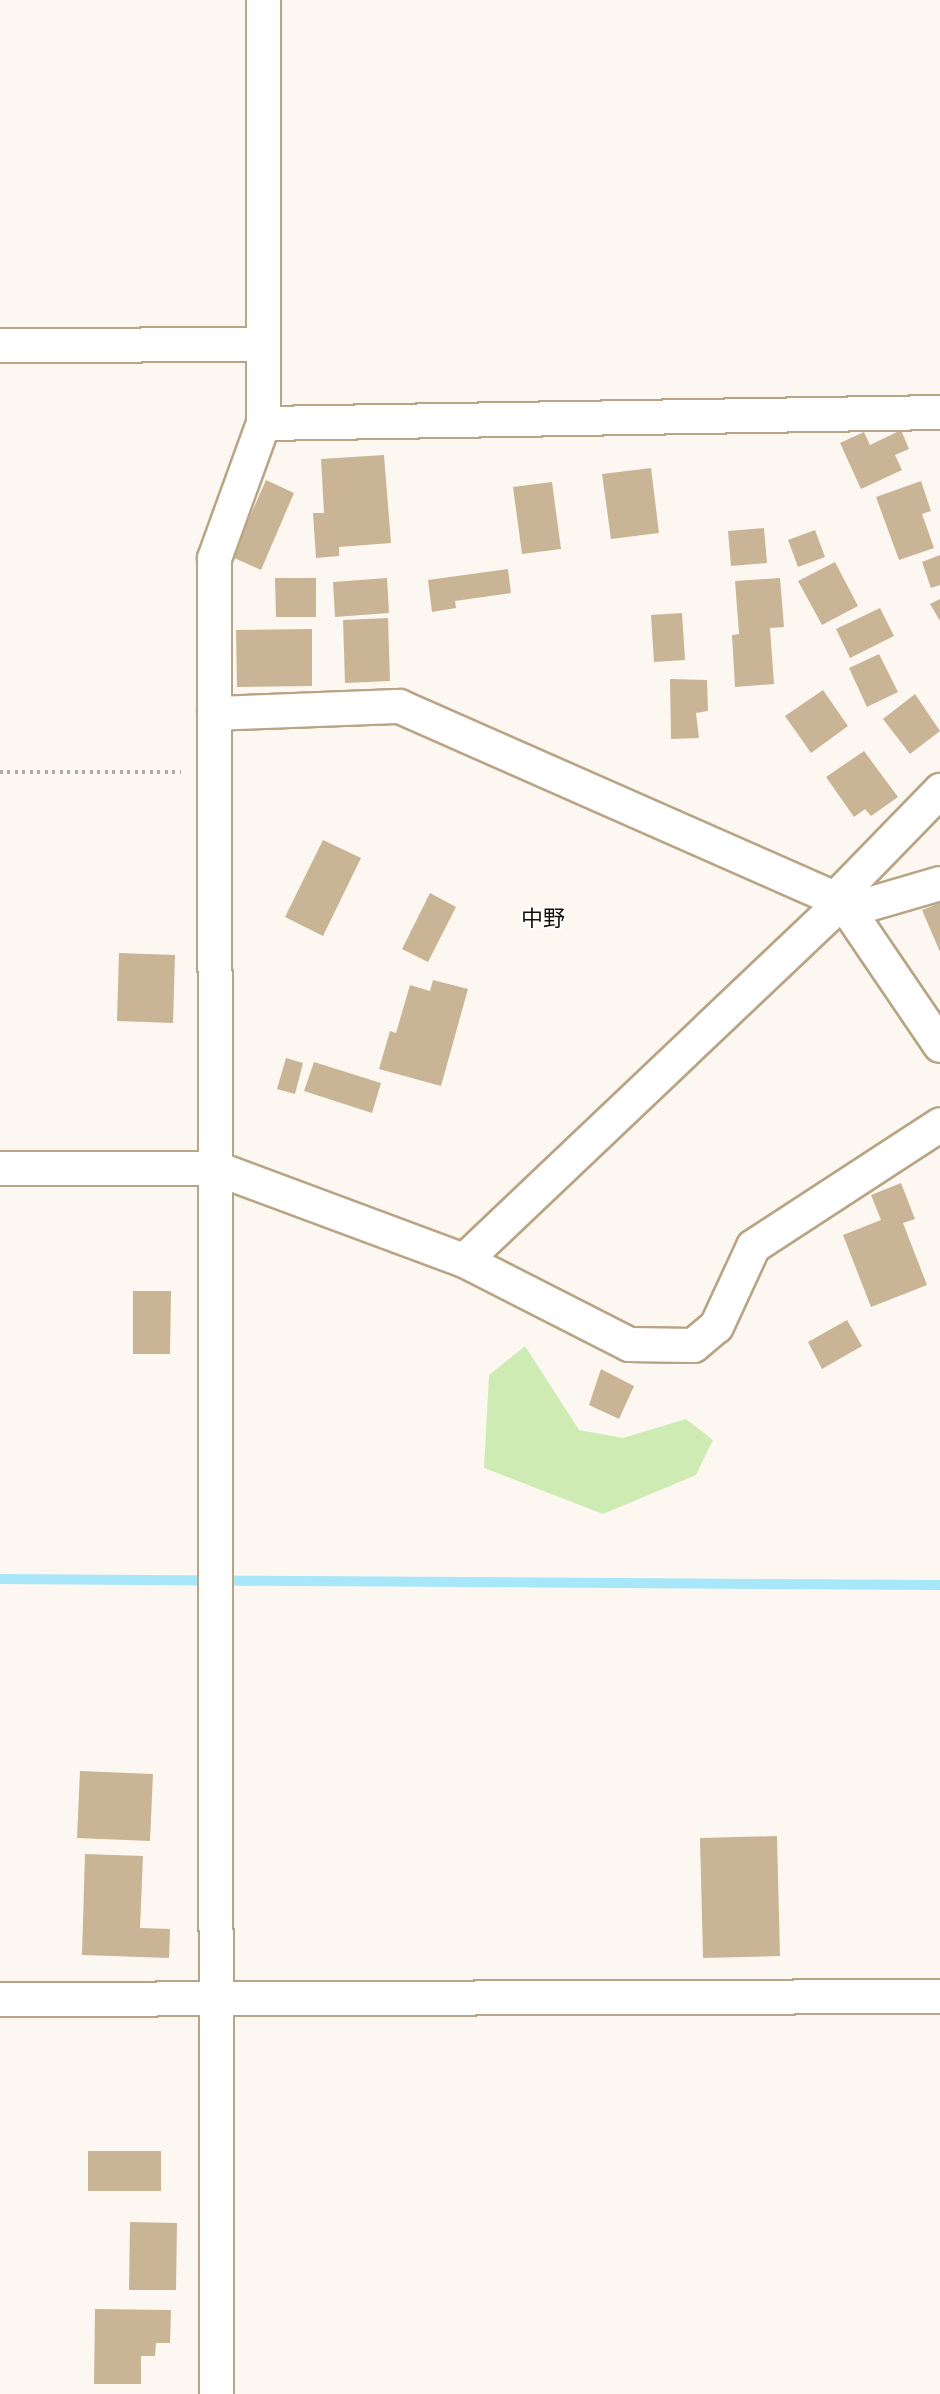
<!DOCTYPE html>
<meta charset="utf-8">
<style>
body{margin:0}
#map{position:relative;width:940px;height:2394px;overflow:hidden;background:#fcf8f1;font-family:"Space Grotesk","Noto Sans JP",sans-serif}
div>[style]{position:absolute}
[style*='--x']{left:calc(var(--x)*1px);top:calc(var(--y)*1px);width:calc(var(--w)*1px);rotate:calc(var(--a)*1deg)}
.green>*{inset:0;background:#cfebb4}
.stream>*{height:10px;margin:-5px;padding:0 5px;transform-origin:5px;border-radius:5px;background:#a8e6f9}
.building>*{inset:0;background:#c9b495}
.path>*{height:4px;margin-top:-2px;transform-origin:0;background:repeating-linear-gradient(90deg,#b0aba3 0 3px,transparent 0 7.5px)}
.roads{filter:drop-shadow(2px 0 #b9a586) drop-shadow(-2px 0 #b9a586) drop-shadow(0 2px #b9a586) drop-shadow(0 -2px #b9a586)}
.minor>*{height:33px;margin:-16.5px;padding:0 16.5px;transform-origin:16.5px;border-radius:16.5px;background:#fff}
span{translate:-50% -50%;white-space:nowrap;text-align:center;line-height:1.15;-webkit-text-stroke:4.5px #fff;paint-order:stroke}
.quarter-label{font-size:22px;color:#160f05}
</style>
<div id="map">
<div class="green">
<div style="clip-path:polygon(525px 1346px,579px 1430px,623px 1438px,686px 1419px,713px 1440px,696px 1475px,603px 1514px,484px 1468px,489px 1375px)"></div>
</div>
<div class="stream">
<div style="--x:0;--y:1579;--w:940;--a:0.37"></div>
</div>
<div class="building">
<div style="clip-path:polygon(901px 430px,909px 449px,895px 455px,902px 470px,861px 489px,840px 443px,864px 432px,870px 445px)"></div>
<div style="clip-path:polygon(384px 455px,391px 543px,339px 547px,339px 556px,316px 558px,313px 513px,324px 513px,321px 459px)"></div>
<div style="clip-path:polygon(651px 468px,659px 533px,611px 539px,602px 474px)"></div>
<div style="clip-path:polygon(266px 480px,294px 493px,261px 570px,232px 557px)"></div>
<div style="clip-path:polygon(921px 481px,931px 511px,922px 514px,934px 548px,899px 560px,876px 497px)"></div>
<div style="clip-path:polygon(552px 482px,561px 549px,522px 554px,513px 487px)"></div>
<div style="clip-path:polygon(764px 528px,767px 563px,731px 566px,728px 531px)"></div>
<div style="clip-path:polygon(815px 530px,825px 557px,798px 567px,788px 540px)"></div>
<div style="clip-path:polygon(940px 555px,940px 585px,931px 588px,922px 562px)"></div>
<div style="clip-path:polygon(835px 562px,858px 606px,822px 625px,798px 581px)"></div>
<div style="clip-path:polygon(508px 569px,511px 593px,455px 601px,456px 608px,432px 612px,428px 580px)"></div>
<div style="clip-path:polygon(275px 578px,316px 578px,316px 617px,276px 617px)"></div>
<div style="clip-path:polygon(387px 578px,389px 613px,335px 617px,333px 582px)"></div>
<div style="clip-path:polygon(780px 578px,784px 627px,770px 628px,774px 684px,735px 687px,732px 635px,739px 634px,735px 581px)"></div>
<div style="clip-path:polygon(940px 599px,940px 621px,930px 604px)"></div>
<div style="clip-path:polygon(880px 608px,894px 636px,850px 658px,836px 629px)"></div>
<div style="clip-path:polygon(682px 613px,685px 660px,654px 662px,651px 615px)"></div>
<div style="clip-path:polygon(388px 618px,390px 681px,345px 683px,343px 620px)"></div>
<div style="clip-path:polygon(312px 629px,312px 686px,237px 687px,236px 630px)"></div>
<div style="clip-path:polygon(879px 654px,898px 692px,867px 707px,849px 668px)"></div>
<div style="clip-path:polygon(670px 679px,707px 680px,708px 711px,696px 713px,699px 738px,671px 739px)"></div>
<div style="clip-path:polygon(823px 690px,848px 726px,811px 753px,785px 716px)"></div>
<div style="clip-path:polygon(915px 694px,940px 731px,910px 754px,883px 719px)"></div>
<div style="clip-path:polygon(864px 751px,898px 797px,871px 816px,865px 809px,854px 817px,826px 777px)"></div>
<div style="clip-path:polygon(323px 840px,361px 858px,323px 936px,285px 917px)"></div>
<div style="clip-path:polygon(430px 893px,456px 907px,428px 962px,402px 949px)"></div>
<div style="clip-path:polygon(940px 903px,940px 952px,922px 910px)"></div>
<div style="clip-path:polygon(119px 953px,175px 955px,173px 1023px,117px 1021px)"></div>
<div style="clip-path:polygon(433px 980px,468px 989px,441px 1086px,379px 1069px,390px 1031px,396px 1033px,410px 985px,430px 991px)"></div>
<div style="clip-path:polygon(286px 1058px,303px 1063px,295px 1094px,277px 1089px)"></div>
<div style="clip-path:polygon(314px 1062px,381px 1083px,372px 1113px,304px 1091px)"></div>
<div style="clip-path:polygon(901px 1183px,915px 1219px,903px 1223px,927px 1285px,871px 1307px,843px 1235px,881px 1220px,871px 1195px)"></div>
<div style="clip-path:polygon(133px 1291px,171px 1291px,170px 1354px,133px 1354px)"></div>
<div style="clip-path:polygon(847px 1320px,862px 1346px,822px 1369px,808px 1342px)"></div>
<div style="clip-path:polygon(601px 1369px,634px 1386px,619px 1419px,589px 1405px)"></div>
<div style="clip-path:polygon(80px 1771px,153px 1774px,150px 1841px,77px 1838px)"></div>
<div style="clip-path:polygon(777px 1836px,780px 1956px,703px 1958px,700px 1838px)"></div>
<div style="clip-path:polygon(85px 1854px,143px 1856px,140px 1928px,170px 1929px,169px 1958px,82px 1955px)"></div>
<div style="clip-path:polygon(88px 2151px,161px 2151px,161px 2191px,88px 2191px)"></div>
<div style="clip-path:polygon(130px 2222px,177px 2223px,176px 2290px,129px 2290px)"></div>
<div style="clip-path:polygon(95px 2309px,171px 2310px,170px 2343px,156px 2343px,155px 2356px,141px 2356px,141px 2384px,94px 2384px)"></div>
</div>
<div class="path">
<div style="--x:0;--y:772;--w:181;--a:0"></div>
</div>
<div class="roads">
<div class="minor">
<div style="--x:0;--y:345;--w:263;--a:-0.2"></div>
<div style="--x:263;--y:423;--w:677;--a:-0.93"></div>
<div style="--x:214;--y:713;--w:185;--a:-2.2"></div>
<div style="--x:399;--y:706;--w:476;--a:23.8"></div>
<div style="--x:835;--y:898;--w:8;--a:23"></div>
<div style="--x:842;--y:901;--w:174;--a:55.8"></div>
<div style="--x:835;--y:898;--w:151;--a:-45.8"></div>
<div style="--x:847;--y:910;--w:97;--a:-16.2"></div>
<div style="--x:0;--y:1168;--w:216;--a:0"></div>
<div style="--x:216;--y:1168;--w:265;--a:20.4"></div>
<div style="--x:464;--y:1260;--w:521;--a:-43.52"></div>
<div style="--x:464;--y:1260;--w:185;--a:27"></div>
<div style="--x:629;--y:1344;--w:64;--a:0.9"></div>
<div style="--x:693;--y:1345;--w:30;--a:-40"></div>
<div style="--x:716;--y:1326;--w:88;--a:-65.2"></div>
<div style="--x:753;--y:1246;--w:223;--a:-33.1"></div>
<div style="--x:0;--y:1999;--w:940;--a:-0.18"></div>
<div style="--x:216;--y:2394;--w:1836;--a:-90.06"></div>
<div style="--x:214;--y:558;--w:144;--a:-70.1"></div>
<div style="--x:263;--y:423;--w:423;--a:-90"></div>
</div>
</div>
<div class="quarter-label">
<span style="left:543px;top:919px">中野</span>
</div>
</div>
